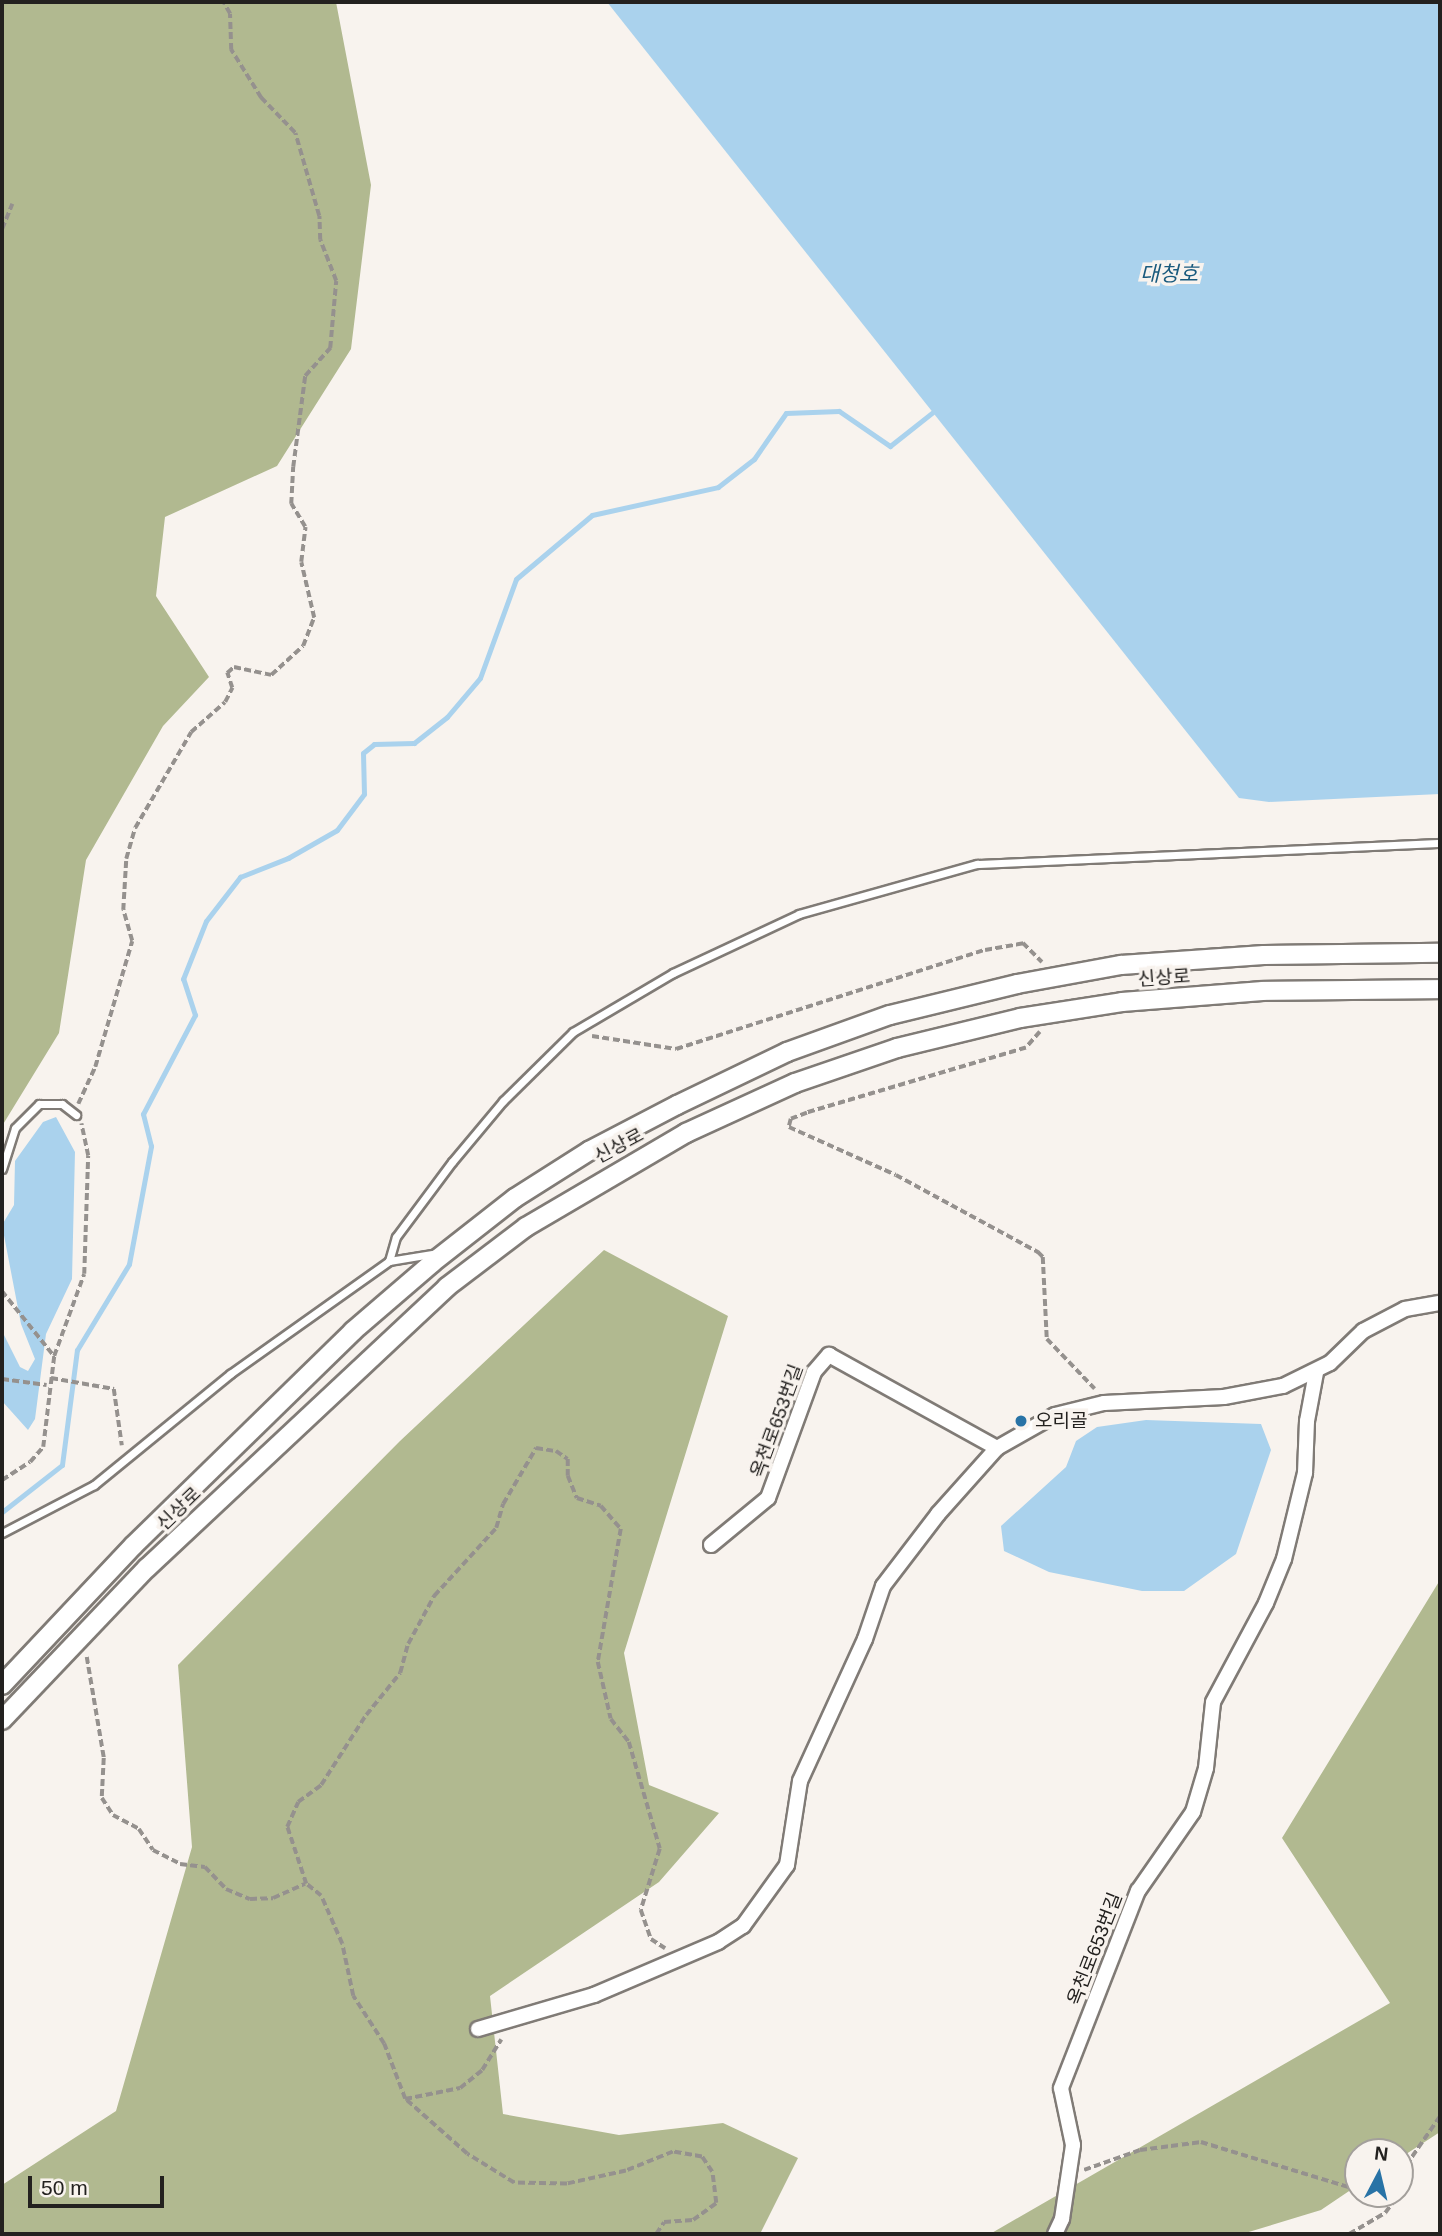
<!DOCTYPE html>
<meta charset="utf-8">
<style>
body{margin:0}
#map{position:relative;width:1442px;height:2236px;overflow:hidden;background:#f8f3ee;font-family:Helvetica,"Noto Sans KR",sans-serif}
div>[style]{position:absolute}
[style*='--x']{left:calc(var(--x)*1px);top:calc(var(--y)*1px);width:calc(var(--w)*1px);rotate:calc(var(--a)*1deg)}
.forest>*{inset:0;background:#b1b990}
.water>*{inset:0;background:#aad2ed}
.stream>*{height:5px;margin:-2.5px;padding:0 2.5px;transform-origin:2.5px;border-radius:2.5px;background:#aad2ed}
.path>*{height:3.5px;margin-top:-1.75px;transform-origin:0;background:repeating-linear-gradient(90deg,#95918e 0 7px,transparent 0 10.5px)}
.roads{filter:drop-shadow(2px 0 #807b76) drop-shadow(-2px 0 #807b76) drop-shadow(0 2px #807b76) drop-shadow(0 -2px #807b76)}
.service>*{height:7px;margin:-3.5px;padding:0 3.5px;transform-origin:3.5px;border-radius:3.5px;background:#fff}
.minor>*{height:14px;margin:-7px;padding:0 7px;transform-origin:7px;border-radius:7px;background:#fff}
.tertiary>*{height:18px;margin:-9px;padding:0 9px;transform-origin:9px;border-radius:9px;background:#fff}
.dots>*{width:19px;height:19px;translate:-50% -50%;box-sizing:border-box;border:4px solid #f8f3ee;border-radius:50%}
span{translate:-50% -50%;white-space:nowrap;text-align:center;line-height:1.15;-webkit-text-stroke:7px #f8f3ee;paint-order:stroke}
.street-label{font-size:19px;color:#23211f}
.poi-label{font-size:19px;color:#23211f}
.left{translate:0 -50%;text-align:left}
.water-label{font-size:21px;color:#195a7d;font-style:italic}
.frame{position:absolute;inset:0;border:4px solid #23211f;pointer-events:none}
.north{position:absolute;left:1344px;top:2138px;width:70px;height:70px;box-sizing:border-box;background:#f8f3ee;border:2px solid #a39f9b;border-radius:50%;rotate:7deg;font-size:19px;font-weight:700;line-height:28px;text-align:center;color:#23211f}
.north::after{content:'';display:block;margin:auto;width:24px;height:32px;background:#2873a6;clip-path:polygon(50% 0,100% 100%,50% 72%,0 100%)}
.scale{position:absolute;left:28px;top:2176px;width:136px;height:32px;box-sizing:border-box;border:4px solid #23211f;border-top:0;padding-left:9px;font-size:21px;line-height:24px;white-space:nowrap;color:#23211f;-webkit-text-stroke:5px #f8f3ee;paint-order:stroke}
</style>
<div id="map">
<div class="forest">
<div style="clip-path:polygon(2px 2px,336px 2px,371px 185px,351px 349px,277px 466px,165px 517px,156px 596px,209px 677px,163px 726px,86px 860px,59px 1033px,2px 1126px)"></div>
<div style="clip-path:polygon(604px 1250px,728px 1316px,624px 1653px,649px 1785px,719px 1813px,659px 1882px,490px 1996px,503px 2114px,619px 2135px,723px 2123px,798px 2158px,760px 2234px,2px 2234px,2px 2185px,116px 2111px,192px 1847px,178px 1665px,400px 1441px)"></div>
<div style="clip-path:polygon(1440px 1580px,1440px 2132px,1400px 2158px,1400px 2152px,1358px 2152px,1358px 2185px,1321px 2210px,1242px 2234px,990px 2234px,1390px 2003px,1282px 1838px)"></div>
</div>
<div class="water">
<div style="clip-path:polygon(607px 2px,1440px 2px,1440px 794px,1269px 802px,1239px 798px)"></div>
<div style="clip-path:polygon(56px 1117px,75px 1152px,72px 1279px,46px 1334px,35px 1419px,28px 1430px,2px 1401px,2px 1331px,20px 1367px,28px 1371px,35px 1359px,21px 1324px,2px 1225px,14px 1205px,15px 1161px,43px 1122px)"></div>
<div style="clip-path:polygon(1146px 1420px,1261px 1424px,1271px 1450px,1236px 1554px,1184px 1591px,1142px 1591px,1049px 1572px,1004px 1551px,1001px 1526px,1066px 1467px,1076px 1441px,1097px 1427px)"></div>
</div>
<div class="stream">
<div style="--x:2;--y:1512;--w:76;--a:-38.1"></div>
<div style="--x:62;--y:1465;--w:116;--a:-82.6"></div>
<div style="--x:77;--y:1350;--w:100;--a:-58.8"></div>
<div style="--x:129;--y:1264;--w:120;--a:-79.4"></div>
<div style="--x:151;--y:1146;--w:33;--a:-104"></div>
<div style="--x:143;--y:1114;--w:112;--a:-62.3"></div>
<div style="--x:195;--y:1015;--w:38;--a:-108"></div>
<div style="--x:183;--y:979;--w:62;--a:-68.4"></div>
<div style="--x:206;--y:921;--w:56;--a:-52.3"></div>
<div style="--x:240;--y:877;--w:52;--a:-21.6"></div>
<div style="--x:288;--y:858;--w:56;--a:-29.7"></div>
<div style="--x:337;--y:830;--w:45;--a:-53.1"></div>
<div style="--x:364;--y:794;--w:41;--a:-91.4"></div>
<div style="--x:363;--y:753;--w:14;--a:-39"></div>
<div style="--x:374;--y:744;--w:40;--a:-1.4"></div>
<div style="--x:414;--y:743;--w:42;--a:-38.2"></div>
<div style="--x:447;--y:717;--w:51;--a:-49.8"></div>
<div style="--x:480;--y:678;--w:105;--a:-70"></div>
<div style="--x:516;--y:579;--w:99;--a:-40.1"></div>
<div style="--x:592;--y:515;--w:129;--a:-12.5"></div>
<div style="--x:718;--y:487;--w:46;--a:-37.9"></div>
<div style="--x:754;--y:459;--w:56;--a:-55.2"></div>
<div style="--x:786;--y:413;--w:53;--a:-2.2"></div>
<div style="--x:839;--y:411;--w:62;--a:34.5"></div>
<div style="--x:890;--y:446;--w:55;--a:-38.3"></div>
</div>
<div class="path">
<div style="--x:2;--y:229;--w:27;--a:-68"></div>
<div style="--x:1040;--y:1032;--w:21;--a:131"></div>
<div style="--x:1026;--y:1048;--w:228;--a:163.5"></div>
<div style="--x:807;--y:1113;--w:17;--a:159"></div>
<div style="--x:791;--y:1119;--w:8;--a:104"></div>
<div style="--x:789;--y:1127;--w:117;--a:24.2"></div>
<div style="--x:896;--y:1175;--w:162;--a:28.5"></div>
<div style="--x:1038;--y:1252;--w:7;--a:45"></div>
<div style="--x:1043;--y:1257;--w:82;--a:87.2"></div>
<div style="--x:1047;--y:1339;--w:69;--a:46.2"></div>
<div style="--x:592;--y:1036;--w:85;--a:8.8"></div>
<div style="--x:676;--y:1049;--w:324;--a:-17.8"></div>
<div style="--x:985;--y:950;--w:39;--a:-10"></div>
<div style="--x:1023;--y:943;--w:27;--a:45"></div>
<div style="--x:78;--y:1104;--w:41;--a:-65.3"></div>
<div style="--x:95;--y:1067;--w:131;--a:-73.6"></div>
<div style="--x:132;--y:941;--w:32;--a:-106"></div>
<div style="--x:123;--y:910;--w:51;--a:-86.6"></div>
<div style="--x:126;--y:859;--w:32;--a:-74"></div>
<div style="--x:135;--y:828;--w:111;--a:-59.7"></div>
<div style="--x:191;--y:732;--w:45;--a:-41.4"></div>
<div style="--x:225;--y:702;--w:16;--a:-63"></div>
<div style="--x:232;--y:688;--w:16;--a:-108"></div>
<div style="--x:227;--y:673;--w:9;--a:-41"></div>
<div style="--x:234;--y:667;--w:38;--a:12"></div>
<div style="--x:271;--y:675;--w:43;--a:-42.2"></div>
<div style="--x:303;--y:646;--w:30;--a:-69"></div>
<div style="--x:314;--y:618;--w:57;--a:-103.1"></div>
<div style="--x:301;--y:562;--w:35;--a:-83"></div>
<div style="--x:305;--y:527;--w:27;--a:-121"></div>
<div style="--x:291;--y:504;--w:37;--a:-87"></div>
<div style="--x:293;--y:467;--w:92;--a:-82.5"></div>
<div style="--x:305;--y:376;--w:38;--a:-48"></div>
<div style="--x:330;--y:348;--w:67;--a:-84.9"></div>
<div style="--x:336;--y:281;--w:44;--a:-111.3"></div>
<div style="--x:320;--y:240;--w:24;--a:-92"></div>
<div style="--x:319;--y:216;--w:86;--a:-106.1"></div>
<div style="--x:295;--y:133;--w:49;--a:-134.2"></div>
<div style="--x:261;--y:98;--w:57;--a:-122"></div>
<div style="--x:231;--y:50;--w:36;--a:-92"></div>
<div style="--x:230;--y:14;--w:14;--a:-120"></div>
<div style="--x:2;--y:1291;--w:83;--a:51.3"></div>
<div style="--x:51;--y:1378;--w:64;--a:9.9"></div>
<div style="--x:114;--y:1389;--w:57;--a:81.9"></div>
<div style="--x:2;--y:1379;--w:45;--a:7.6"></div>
<div style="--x:2;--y:1480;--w:33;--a:-33"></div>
<div style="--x:30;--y:1462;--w:20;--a:-49"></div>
<div style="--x:43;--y:1447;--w:92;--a:-83.1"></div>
<div style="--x:54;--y:1356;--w:87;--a:-69.9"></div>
<div style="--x:84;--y:1274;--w:118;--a:-88.1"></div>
<div style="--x:88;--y:1156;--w:33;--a:-102"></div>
<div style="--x:87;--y:1657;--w:102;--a:80.4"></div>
<div style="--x:104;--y:1758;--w:40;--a:92.9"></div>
<div style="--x:102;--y:1798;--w:20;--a:57"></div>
<div style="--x:113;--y:1815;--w:30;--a:28"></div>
<div style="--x:139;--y:1829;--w:25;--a:56"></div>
<div style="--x:153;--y:1850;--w:30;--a:27"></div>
<div style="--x:180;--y:1864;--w:25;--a:7"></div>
<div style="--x:205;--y:1867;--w:30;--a:46"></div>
<div style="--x:226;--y:1889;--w:26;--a:23"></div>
<div style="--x:250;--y:1899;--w:23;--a:-2"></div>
<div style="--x:273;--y:1898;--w:35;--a:-24"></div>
<div style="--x:405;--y:2099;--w:56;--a:-11.3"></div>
<div style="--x:460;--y:2088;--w:28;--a:-39"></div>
<div style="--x:482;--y:2070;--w:36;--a:-58"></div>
<div style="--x:1084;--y:2170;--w:59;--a:-19.7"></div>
<div style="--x:1140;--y:2150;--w:62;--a:-7.5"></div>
<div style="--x:1201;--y:2142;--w:164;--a:17"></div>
<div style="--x:1400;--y:2174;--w:70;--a:-55.4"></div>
<div style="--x:1400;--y:2193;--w:26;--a:-74"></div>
<div style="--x:656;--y:2234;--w:14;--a:-56"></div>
<div style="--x:664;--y:2222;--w:29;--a:-4"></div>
<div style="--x:693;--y:2220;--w:29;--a:-36"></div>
<div style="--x:716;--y:2203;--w:31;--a:-97"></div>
<div style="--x:712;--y:2172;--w:18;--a:-124"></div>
<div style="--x:702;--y:2157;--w:29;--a:-170"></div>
<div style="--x:673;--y:2152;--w:51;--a:158"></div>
<div style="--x:626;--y:2171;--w:60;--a:167.6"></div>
<div style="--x:567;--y:2184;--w:53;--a:-178.9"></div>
<div style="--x:514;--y:2183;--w:55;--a:-148.3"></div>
<div style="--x:467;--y:2154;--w:83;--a:-138.4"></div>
<div style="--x:405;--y:2099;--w:59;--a:-110.9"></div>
<div style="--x:384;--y:2044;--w:57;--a:-122.9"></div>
<div style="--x:353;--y:1996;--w:53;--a:-101.9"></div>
<div style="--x:342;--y:1944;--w:52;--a:-113.6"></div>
<div style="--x:321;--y:1896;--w:19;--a:-141"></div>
<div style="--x:306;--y:1884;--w:60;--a:-108.4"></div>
<div style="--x:287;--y:1827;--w:27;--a:-66"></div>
<div style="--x:298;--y:1802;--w:29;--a:-36"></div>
<div style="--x:321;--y:1785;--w:83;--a:-57.3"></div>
<div style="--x:366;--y:1715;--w:54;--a:-51"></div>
<div style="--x:400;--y:1673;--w:30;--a:-75"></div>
<div style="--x:408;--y:1644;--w:55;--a:-61.6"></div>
<div style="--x:434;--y:1596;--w:92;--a:-47.6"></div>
<div style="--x:496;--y:1528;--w:25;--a:-74"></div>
<div style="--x:503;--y:1504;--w:65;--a:-59.5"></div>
<div style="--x:536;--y:1448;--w:20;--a:9"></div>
<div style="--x:556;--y:1451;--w:14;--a:34"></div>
<div style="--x:568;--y:1459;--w:17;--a:90"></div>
<div style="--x:568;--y:1476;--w:24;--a:68"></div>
<div style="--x:577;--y:1498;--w:25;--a:18"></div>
<div style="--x:601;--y:1506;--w:30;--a:49"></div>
<div style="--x:621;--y:1529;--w:135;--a:99.8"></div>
<div style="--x:598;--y:1662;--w:58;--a:77.2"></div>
<div style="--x:611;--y:1719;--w:29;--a:52"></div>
<div style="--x:629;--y:1742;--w:111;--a:73.8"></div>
<div style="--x:660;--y:1849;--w:64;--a:107.3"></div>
<div style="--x:641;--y:1910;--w:31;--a:71"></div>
<div style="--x:651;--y:1939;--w:17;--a:33"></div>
<div style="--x:1349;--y:2234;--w:42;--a:-30.3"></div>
<div style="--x:1385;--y:2213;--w:24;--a:-54"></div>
</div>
<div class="roads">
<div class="service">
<div style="--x:2;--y:1169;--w:43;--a:-72.4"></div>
<div style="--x:15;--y:1128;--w:34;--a:-45"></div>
<div style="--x:39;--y:1104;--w:23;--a:0"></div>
<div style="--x:62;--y:1104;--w:18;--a:38"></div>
<div style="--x:389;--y:1261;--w:25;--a:-74"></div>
<div style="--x:396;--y:1237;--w:94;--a:-53.3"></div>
<div style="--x:452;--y:1162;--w:80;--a:-50.1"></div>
<div style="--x:503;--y:1101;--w:98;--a:-44.6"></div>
<div style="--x:573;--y:1032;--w:116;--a:-30.5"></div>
<div style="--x:673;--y:973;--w:139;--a:-25.1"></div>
<div style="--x:799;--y:914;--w:185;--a:-15.7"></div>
<div style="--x:977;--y:864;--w:463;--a:-2.6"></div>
<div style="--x:2;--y:1533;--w:104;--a:-27.6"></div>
<div style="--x:94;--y:1485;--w:176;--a:-39.2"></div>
<div style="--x:230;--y:1374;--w:195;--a:-35.4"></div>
<div style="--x:389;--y:1261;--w:50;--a:-9.3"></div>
</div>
<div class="minor">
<div style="--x:711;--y:1545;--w:74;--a:-39.5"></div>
<div style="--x:768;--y:1498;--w:134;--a:-69.9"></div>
<div style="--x:814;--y:1372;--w:23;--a:-49"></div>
<div style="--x:829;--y:1355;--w:192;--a:29"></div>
<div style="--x:478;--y:2029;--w:121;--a:-16.3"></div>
<div style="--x:594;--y:1995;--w:135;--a:-23.1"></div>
<div style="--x:718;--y:1942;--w:30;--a:-33"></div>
<div style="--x:743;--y:1926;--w:75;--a:-54.2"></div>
<div style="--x:787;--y:1865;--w:85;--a:-81.2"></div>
<div style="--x:800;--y:1781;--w:156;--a:-65.4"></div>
<div style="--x:865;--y:1639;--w:56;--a:-71.2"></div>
<div style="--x:883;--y:1586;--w:91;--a:-52.6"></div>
<div style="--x:938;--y:1514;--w:89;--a:-48.2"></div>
<div style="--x:997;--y:1448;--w:67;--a:-29.6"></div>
<div style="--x:1055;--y:1415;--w:50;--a:-13.8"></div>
<div style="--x:1104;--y:1403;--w:120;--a:-2.9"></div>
<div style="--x:1224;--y:1397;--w:60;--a:-10.6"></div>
<div style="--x:1283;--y:1386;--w:52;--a:-26.1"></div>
<div style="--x:1330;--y:1363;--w:46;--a:-44.1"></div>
<div style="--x:1363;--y:1331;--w:47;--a:-27.6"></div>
<div style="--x:1405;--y:1309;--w:36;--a:-10"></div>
<div style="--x:1055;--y:2234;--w:17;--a:-65"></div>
<div style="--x:1062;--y:2219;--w:75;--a:-81.5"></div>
<div style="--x:1073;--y:2145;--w:58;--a:-101.9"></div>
<div style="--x:1061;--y:2088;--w:212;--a:-68.7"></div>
<div style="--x:1138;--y:1891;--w:96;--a:-55.2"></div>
<div style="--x:1193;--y:1812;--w:46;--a:-73.5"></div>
<div style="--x:1206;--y:1768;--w:66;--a:-83.9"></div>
<div style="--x:1213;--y:1702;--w:112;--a:-61.8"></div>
<div style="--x:1266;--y:1603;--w:48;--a:-67.8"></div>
<div style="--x:1284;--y:1559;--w:89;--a:-76.3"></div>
<div style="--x:1305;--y:1473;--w:52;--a:-87.8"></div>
<div style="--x:1307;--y:1421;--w:49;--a:-79.4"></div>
</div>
<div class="tertiary">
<div style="--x:2;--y:1685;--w:192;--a:-46.7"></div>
<div style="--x:134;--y:1545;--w:306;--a:-44.3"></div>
<div style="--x:353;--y:1331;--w:104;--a:-40.7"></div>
<div style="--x:432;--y:1263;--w:105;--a:-38.1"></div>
<div style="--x:515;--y:1198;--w:88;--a:-32.4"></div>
<div style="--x:589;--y:1151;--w:99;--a:-27.6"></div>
<div style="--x:677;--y:1105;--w:122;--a:-25.7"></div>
<div style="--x:787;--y:1052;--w:109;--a:-19.8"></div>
<div style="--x:890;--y:1015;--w:131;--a:-13.7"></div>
<div style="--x:1017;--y:984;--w:106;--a:-10.4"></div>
<div style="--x:1121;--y:965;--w:143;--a:-4"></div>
<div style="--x:1264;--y:955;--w:176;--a:-0.7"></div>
<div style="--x:2;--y:1720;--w:210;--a:-46.4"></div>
<div style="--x:147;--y:1568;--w:411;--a:-43.1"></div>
<div style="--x:447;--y:1287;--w:99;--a:-37.2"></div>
<div style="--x:526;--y:1227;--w:186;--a:-30.4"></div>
<div style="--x:686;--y:1133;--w:120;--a:-24.6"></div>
<div style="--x:795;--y:1083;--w:108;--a:-18.9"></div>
<div style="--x:897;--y:1048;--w:127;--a:-13.7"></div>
<div style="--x:1020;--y:1018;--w:103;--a:-8.9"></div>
<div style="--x:1122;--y:1002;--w:141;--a:-4.5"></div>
<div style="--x:1263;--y:991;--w:177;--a:-0.6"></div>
</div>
</div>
<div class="dots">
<div style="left:1021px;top:1421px;background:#2873a6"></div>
</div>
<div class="street-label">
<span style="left:1164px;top:978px;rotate:-4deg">신상로</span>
<span style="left:619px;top:1146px;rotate:-28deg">신상로</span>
<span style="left:777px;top:1421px;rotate:-70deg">옥천로653번길</span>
<span style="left:179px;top:1509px;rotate:-44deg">신상로</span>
<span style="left:1095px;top:1949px;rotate:-69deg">옥천로653번길</span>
</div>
<div class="poi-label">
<span class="left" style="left:1035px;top:1421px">오리골</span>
</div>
<div class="water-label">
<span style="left:1169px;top:274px">대청호</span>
</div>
<div class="frame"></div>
<div class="north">N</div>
<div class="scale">50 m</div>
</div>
